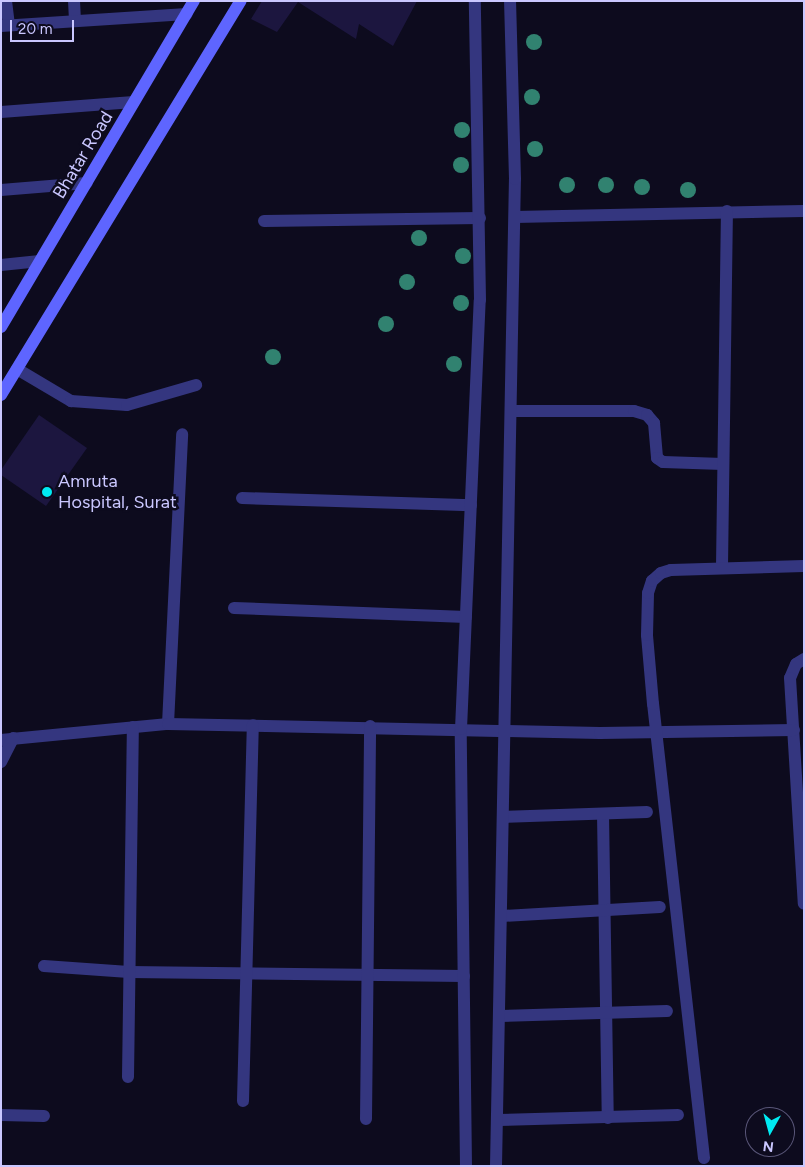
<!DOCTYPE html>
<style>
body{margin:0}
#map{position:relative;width:805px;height:1167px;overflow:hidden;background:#0d0b1e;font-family:Figtree,sans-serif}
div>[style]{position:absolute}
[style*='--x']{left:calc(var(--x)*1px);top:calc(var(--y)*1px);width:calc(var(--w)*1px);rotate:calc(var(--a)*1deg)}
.building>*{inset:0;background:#1c163f}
.minor>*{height:12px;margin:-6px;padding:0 6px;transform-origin:6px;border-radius:6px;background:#34367f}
.tertiary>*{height:12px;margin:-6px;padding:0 6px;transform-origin:6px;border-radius:6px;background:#34367f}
.secondary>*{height:12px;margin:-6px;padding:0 6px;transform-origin:6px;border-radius:6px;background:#5e65ff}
.trees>*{width:16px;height:16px;margin:-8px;border-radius:50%;background:#318270}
.dots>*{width:14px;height:14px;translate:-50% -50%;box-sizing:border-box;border:2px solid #0d0b1e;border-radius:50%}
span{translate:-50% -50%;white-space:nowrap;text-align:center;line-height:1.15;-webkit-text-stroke:5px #0d0b1e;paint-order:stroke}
.street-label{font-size:18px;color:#cac7ff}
.poi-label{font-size:18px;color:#cac7ff}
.left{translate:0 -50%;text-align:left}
.frame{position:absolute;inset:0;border:2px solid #cac7ff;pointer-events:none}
.north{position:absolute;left:745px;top:1107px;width:50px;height:50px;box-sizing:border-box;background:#0d0b1e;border:1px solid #595678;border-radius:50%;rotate:187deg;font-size:14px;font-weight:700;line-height:20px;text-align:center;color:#cac7ff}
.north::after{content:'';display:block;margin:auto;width:18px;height:22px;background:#00eaf2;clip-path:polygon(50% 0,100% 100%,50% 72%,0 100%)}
.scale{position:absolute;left:10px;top:20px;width:64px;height:22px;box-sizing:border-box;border:2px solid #cac7ff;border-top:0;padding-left:6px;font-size:15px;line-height:18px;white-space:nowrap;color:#cac7ff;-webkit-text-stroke:4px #0d0b1e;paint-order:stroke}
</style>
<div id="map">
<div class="building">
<div style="clip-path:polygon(262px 1px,417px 1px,393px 46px,359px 24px,356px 39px,298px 2px,277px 32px,251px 19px)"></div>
<div style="clip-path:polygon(39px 415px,87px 448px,46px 506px,1px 475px,1px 470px)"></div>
</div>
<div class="minor">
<div style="--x:6;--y:1;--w:24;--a:83"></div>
<div style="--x:74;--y:1;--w:19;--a:87"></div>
<div style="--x:1;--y:26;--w:186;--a:-3.7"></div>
<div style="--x:1;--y:112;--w:133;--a:-4.3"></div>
<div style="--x:1;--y:190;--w:86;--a:-4.7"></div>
<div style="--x:515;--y:217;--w:289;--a:-1.2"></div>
<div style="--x:264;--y:221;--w:216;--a:-0.8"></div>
<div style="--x:1;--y:265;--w:39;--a:-6"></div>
<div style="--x:17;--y:369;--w:63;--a:30.7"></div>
<div style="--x:71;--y:401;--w:56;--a:4.1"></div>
<div style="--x:127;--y:405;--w:72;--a:-16.2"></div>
<div style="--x:512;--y:411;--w:122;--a:0"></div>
<div style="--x:634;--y:411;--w:14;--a:17"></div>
<div style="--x:647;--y:415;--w:11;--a:49"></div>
<div style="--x:654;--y:423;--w:35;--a:85"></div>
<div style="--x:657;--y:458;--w:7;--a:34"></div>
<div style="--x:663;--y:462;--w:60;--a:1.9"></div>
<div style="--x:242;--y:498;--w:229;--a:1.8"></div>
<div style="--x:722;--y:566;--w:355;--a:-89.2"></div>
<div style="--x:234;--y:608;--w:232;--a:2.2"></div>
<div style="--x:804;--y:659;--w:9;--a:148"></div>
<div style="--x:796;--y:664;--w:15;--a:113"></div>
<div style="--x:790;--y:678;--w:226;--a:86.5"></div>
<div style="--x:168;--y:724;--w:290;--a:-87.2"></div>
<div style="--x:1;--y:740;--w:168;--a:-5.5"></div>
<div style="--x:168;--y:724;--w:432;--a:1.2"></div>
<div style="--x:600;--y:733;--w:194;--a:-0.9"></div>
<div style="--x:1;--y:762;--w:27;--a:-63"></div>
<div style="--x:603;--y:814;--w:304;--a:89.1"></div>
<div style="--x:504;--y:817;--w:143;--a:-2"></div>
<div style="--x:502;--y:916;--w:158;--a:-3.3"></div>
<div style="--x:44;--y:966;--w:85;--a:4"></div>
<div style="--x:129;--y:972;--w:335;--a:0.7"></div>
<div style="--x:500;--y:1016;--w:167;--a:-1.7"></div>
<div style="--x:128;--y:1077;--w:350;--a:-89.2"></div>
<div style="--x:243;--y:1101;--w:376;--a:-88.5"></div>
<div style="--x:1;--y:1115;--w:43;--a:1.3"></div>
<div style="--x:366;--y:1119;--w:393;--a:-89.4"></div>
<div style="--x:498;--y:1120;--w:180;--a:-1.6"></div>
<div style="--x:704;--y:1158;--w:457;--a:-96.4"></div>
<div style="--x:653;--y:704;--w:69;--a:-95"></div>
<div style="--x:647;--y:635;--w:42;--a:-88.6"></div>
<div style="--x:648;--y:593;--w:13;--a:-72"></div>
<div style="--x:652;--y:581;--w:12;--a:-42"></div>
<div style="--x:661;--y:573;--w:10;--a:-17"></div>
<div style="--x:671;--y:570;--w:133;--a:-1.7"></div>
</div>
<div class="tertiary">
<div style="--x:466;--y:1166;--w:437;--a:-90.7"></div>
<div style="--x:461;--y:729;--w:429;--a:-87.5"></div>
<div style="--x:480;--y:300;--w:299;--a:-91"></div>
<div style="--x:496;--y:1166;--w:987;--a:-88.9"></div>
<div style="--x:515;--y:179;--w:178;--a:-91.6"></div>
</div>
<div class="secondary">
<div style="--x:1;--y:327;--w:379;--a:-59.4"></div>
<div style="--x:1;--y:395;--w:461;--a:-58.7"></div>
</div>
<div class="trees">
<div style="left:534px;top:42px"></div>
<div style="left:532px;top:97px"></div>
<div style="left:462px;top:130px"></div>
<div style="left:535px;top:149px"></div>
<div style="left:461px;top:165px"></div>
<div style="left:567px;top:185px"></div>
<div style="left:606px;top:185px"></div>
<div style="left:642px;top:187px"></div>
<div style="left:688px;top:190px"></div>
<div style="left:419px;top:238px"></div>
<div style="left:463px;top:256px"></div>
<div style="left:407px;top:282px"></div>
<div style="left:461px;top:303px"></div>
<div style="left:386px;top:324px"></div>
<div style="left:273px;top:357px"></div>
<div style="left:454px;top:364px"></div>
</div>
<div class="dots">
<div style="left:47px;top:492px;background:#00eaf2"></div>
</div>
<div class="street-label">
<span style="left:83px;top:155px;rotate:-59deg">Bhatar Road</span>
</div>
<div class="poi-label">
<span class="left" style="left:58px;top:492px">Amruta<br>Hospital, Surat</span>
</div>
<div class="frame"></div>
<div class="north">N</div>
<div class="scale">20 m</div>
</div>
